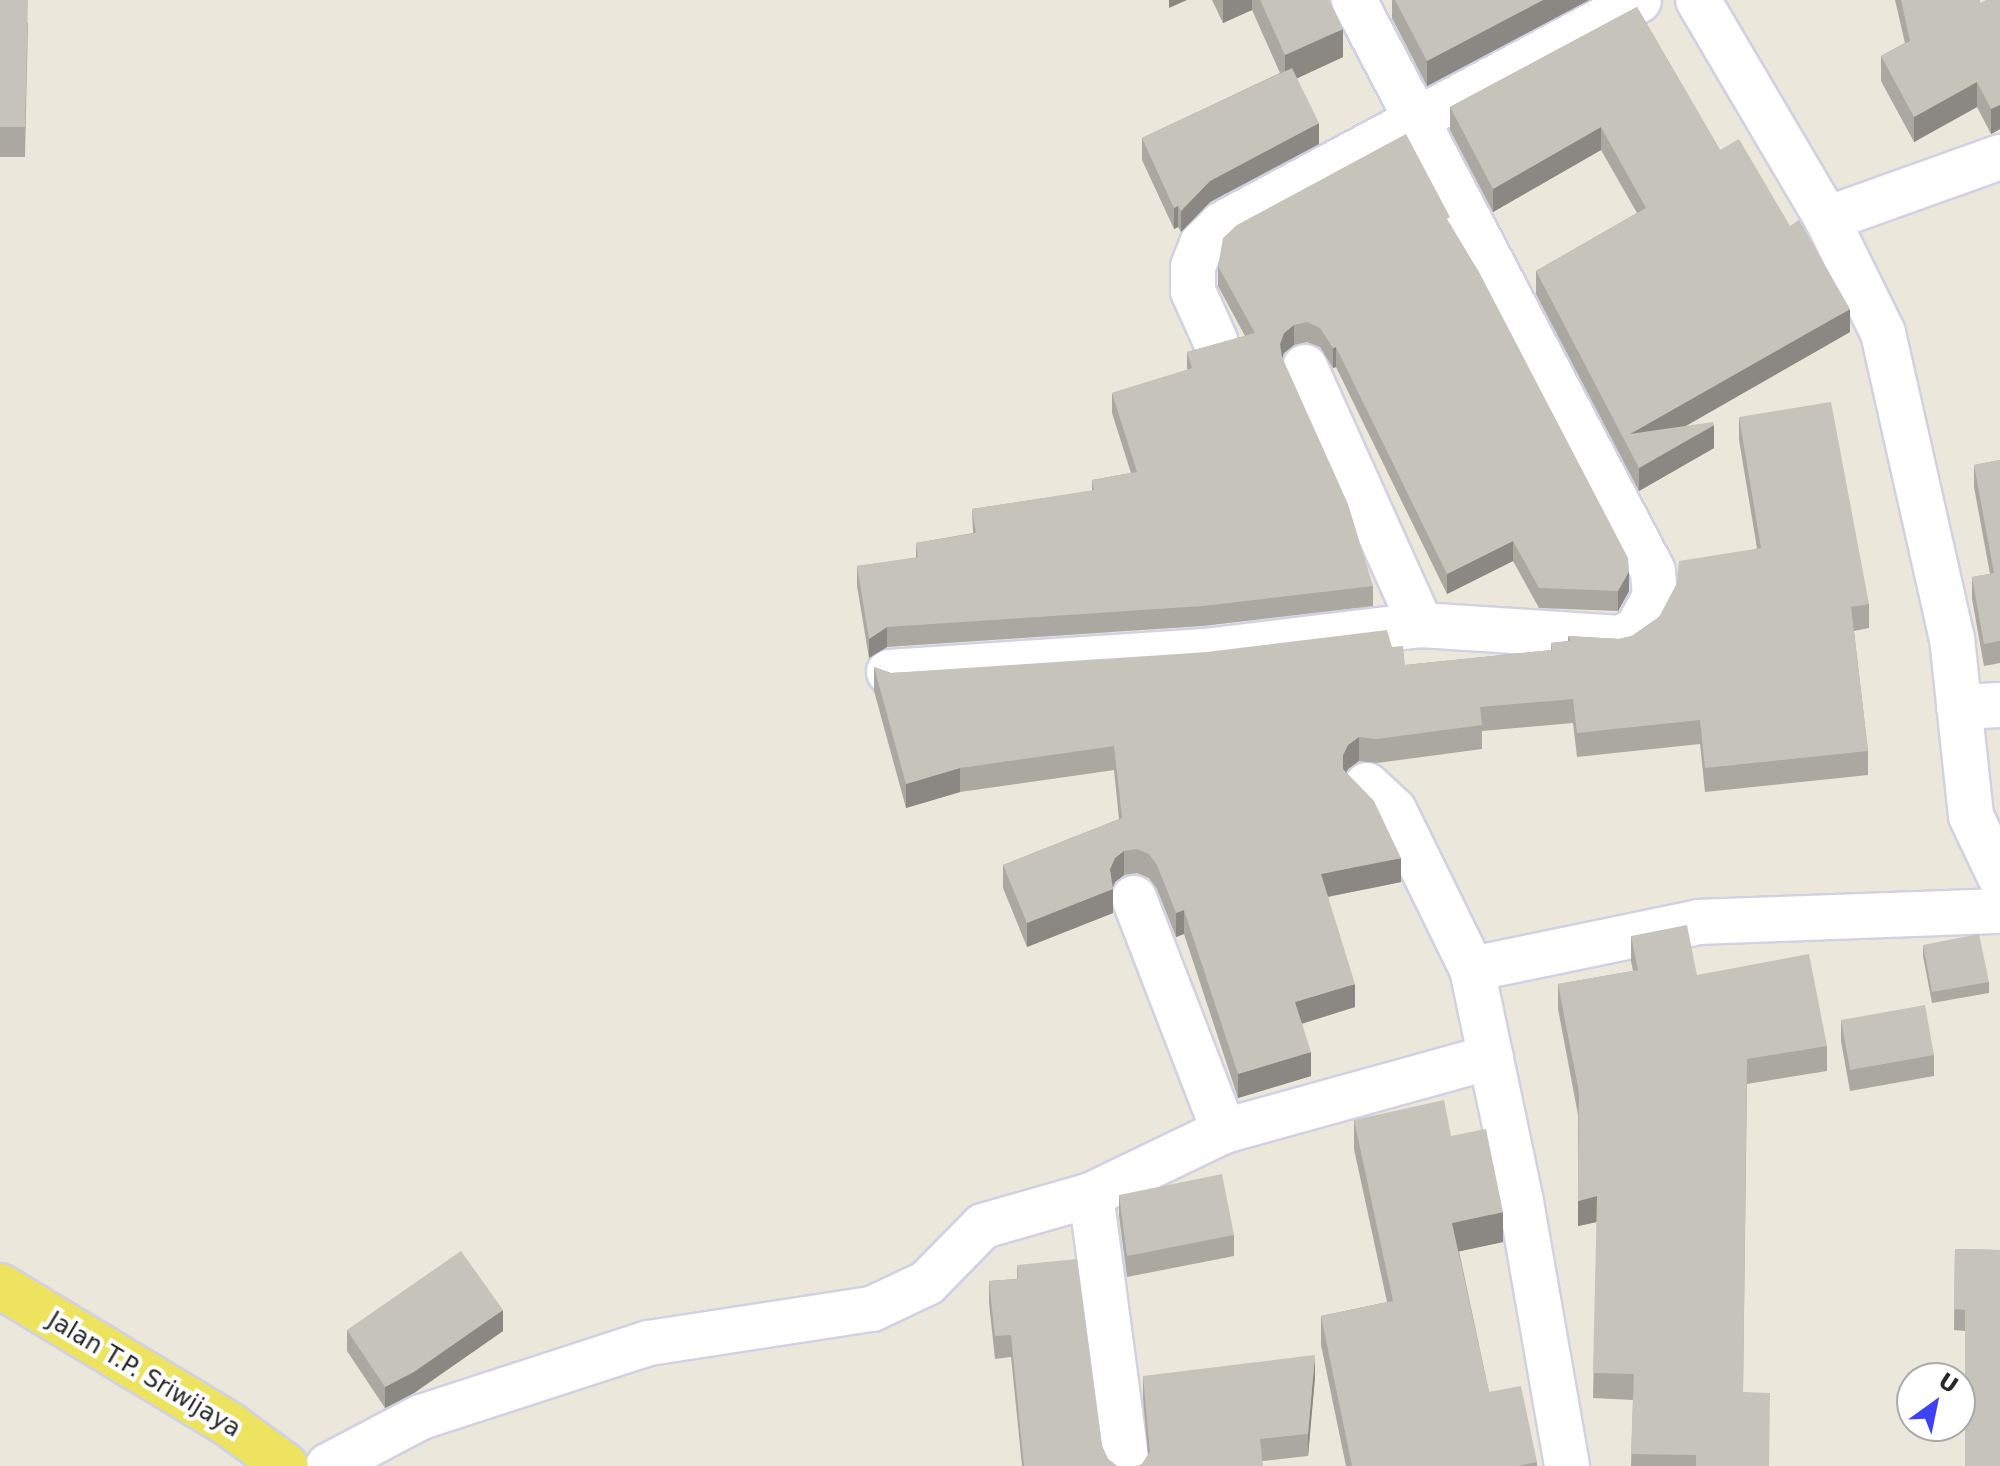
<!DOCTYPE html>
<style>
body{margin:0}
#map{position:relative;width:2000px;height:1466px;overflow:hidden;background:#ebe7db;font-family:"DejaVu Sans",sans-serif}
div>[style]{position:absolute}
[style*='--x']{left:calc(var(--x)*1px);top:calc(var(--y)*1px);width:calc(var(--w)*1px);rotate:calc(var(--a)*1deg)}
.roads{filter:drop-shadow(2px 0 #d0d1e2) drop-shadow(-2px 0 #d0d1e2) drop-shadow(0 2px #d0d1e2) drop-shadow(0 -2px #d0d1e2)}
.minor>*{height:44px;margin:-22px;padding:0 22px;transform-origin:22px;border-radius:22px;background:#fff}
.major>*{height:44px;margin:-22px;padding:0 22px;transform-origin:22px;border-radius:22px;background:#ede35e}
.wall>*{inset:0;background:#aaa8a1}
.shaded-wall>*{inset:0;background:#8b8883}
.building>*{inset:0;background:#c6c3bb}
span{translate:-50% -50%;white-space:nowrap;text-align:center;line-height:1.15;-webkit-text-stroke:8px #fff;paint-order:stroke}
.street-label{font-size:24px;color:#292929}
.north{position:absolute;left:1896px;top:1362px;width:80px;height:80px;box-sizing:border-box;background:#fff;border:2px solid #a9a9a9;border-radius:50%;rotate:33deg;font-size:22px;font-weight:700;line-height:32px;text-align:center;color:#292929}
.north::after{content:'';display:block;margin:auto;width:28px;height:36px;background:#3e41f5;clip-path:polygon(50% 0,100% 100%,50% 72%,0 100%)}
</style>
<div id="map">
<div class="roads">
<div class="minor">
<div style="--x:1698;--y:0;--w:254;--a:59.5"></div>
<div style="--x:1827;--y:219;--w:127;--a:63.8"></div>
<div style="--x:1883;--y:333;--w:313;--a:77.3"></div>
<div style="--x:1952;--y:638;--w:179;--a:83.9"></div>
<div style="--x:1971;--y:816;--w:68;--a:64.6"></div>
<div style="--x:1827;--y:219;--w:184;--a:-19.7"></div>
<div style="--x:1215;--y:340;--w:54;--a:-114.2"></div>
<div style="--x:1193;--y:291;--w:24;--a:-90"></div>
<div style="--x:1193;--y:267;--w:25;--a:-69"></div>
<div style="--x:1202;--y:244;--w:28;--a:-45"></div>
<div style="--x:1222;--y:224;--w:473;--a:-28.2"></div>
<div style="--x:1305;--y:367;--w:283;--a:65.8"></div>
<div style="--x:889;--y:672;--w:317;--a:-3.8"></div>
<div style="--x:1205;--y:651;--w:218;--a:-6.9"></div>
<div style="--x:1421;--y:625;--w:200;--a:3.7"></div>
<div style="--x:1621;--y:638;--w:18;--a:-29"></div>
<div style="--x:1637;--y:629;--w:38;--a:-61"></div>
<div style="--x:1655;--y:596;--w:25;--a:-95"></div>
<div style="--x:1653;--y:571;--w:645;--a:-117.64"></div>
<div style="--x:1959;--y:707;--w:41;--a:-2.8"></div>
<div style="--x:1367;--y:785;--w:37;--a:43"></div>
<div style="--x:1394;--y:810;--w:177;--a:63.9"></div>
<div style="--x:1472;--y:969;--w:238;--a:78.1"></div>
<div style="--x:1521;--y:1202;--w:268;--a:80.1"></div>
<div style="--x:1134;--y:898;--w:250;--a:68.9"></div>
<div style="--x:1472;--y:969;--w:231;--a:-11.7"></div>
<div style="--x:1698;--y:922;--w:302;--a:-2.1"></div>
<div style="--x:1091;--y:1195;--w:273;--a:82.4"></div>
<div style="--x:328;--y:1466;--w:105;--a:-27.8"></div>
<div style="--x:421;--y:1417;--w:240;--a:-18"></div>
<div style="--x:649;--y:1343;--w:226;--a:-8.7"></div>
<div style="--x:872;--y:1309;--w:61;--a:-25.3"></div>
<div style="--x:927;--y:1283;--w:80;--a:-45.5"></div>
<div style="--x:983;--y:1226;--w:112;--a:-16"></div>
<div style="--x:1091;--y:1195;--w:148;--a:-25.7"></div>
<div style="--x:1224;--y:1131;--w:277;--a:-15.5"></div>
</div>
<div class="major">
<div style="--x:0;--y:1286;--w:269;--a:31.1"></div>
<div style="--x:230;--y:1425;--w:69;--a:36.2"></div>
</div>
</div>
<div class="wall">
<div style="clip-path:polygon(0 0,28px 23px,25px 157px,0 157px)"></div>
<div style="clip-path:polygon(1212px 0,1329px 0,1343px 57px,1297px 78px,1319px 144px,1210px 202px,1181px 232px,1178px 227px,1174px 229px,1142px 160px,1142px 138px,1280px 73px,1252px 10px,1223px 23px)"></div>
<div style="clip-path:polygon(1392px 0,1589px 0,1427px 86px,1392px 18px)"></div>
<div style="clip-path:polygon(1895px 0,1980px 0,1980px 3px,2000px 0,2000px 129px,1991px 134px,1977px 107px,1914px 142px,1881px 81px,1881px 56px,1905px 43px)"></div>
<div style="clip-path:polygon(1637px 7px,1720px 150px,1850px 332px,1686px 426px,1714px 448px,1639px 491px,1536px 294px,1536px 271px,1637px 213px,1601px 150px,1493px 212px,1450px 130px,1450px 107px)"></div>
<div style="clip-path:polygon(1450px 224px,1629px 591px,1618px 611px,1539px 608px,1513px 561px,1447px 594px,1336px 367px,1333px 368px,1320px 347px,1307px 342px,1294px 345px,1284px 353px,1282px 358px,1373px 586px,1373px 606px,1203px 626px,887px 647px,869px 658px,857px 586px,857px 566px,916px 558px,916px 543px,973px 533px,972px 509px,1092px 491px,1092px 480px,1131px 473px,1112px 413px,1112px 393px,1187px 370px,1187px 352px,1245px 336px,1218px 286px,1218px 266px)"></div>
<div style="clip-path:polygon(1739px 417px,1869px 604px,1869px 628px,1854px 631px,1868px 751px,1868px 775px,1705px 792px,1700px 744px,1577px 757px,1573px 723px,1482px 731px,1482px 749px,1377px 763px,1359px 761px,1348px 769px,1346px 772px,1401px 882px,1328px 897px,1355px 1007px,1302px 1023px,1311px 1076px,1238px 1098px,1184px 934px,1176px 937px,1157px 889px,1149px 878px,1137px 873px,1124px 875px,1115px 882px,1113px 887px,1113px 913px,1027px 947px,1003px 888px,1003px 865px,1119px 819px,1114px 770px,960px 792px,906px 808px,874px 691px,874px 667px,891px 673px,1392px 647px,1405px 665px,1551px 650px,1551px 643px,1568px 641px,1568px 636px,1619px 639px,1632px 636px,1757px 548px,1739px 440px)"></div>
<div style="clip-path:polygon(2000px 460px,2000px 663px,1984px 666px,1972px 599px,1972px 577px,1990px 574px,1974px 487px,1974px 465px)"></div>
<div style="clip-path:polygon(1631px 936px,1697px 975px,1827px 1046px,1827px 1071px,1747px 1084px,1743px 1392px,1769px 1466px,1631px 1466px,1633px 1400px,1593px 1398px,1597px 1222px,1578px 1226px,1578px 1115px,1558px 1009px,1558px 984px,1633px 971px,1631px 961px)"></div>
<div style="clip-path:polygon(1923px 945px,1989px 982px,1989px 993px,1932px 1003px,1923px 956px)"></div>
<div style="clip-path:polygon(1841px 1020px,1934px 1055px,1934px 1076px,1850px 1091px,1841px 1041px)"></div>
<div style="clip-path:polygon(1354px 1120px,1451px 1136px,1503px 1242px,1459px 1251px,1489px 1392px,1537px 1462px,1537px 1466px,1346px 1466px,1321px 1345px,1321px 1316px,1387px 1302px,1354px 1149px)"></div>
<div style="clip-path:polygon(1119px 1195px,1234px 1235px,1234px 1256px,1127px 1277px,1119px 1216px)"></div>
<div style="clip-path:polygon(1955px 1249px,2000px 1250px,1965px 1331px,1954px 1330px)"></div>
<div style="clip-path:polygon(1017px 1265px,1108px 1459px,1117px 1466px,1022px 1466px,1011px 1357px,995px 1359px,989px 1303px,989px 1281px,1017px 1279px)"></div>
<div style="clip-path:polygon(347px 1330px,503px 1331px,414px 1393px,385px 1408px,347px 1351px)"></div>
<div style="clip-path:polygon(1143px 1376px,1315px 1377px,1308px 1456px,1263px 1461px,1142px 1464px,1148px 1455px,1143px 1398px)"></div>
</div>
<div class="shaded-wall">
<div style="clip-path:polygon(1169px 0,1187px 0,1169px 8px)"></div>
<div style="clip-path:polygon(1223px 0,1252px 0,1252px 10px,1223px 23px)"></div>
<div style="clip-path:polygon(1543px 0,1589px 0,1427px 86px,1427px 61px)"></div>
<div style="clip-path:polygon(1343px 29px,1343px 57px,1285px 84px,1285px 55px)"></div>
<div style="clip-path:polygon(1977px 82px,1977px 107px,1914px 142px,1914px 117px)"></div>
<div style="clip-path:polygon(2000px 105px,2000px 129px,1991px 134px,1991px 109px)"></div>
<div style="clip-path:polygon(1319px 123px,1319px 144px,1210px 202px,1181px 232px,1181px 211px,1210px 181px)"></div>
<div style="clip-path:polygon(1601px 127px,1601px 150px,1493px 212px,1493px 189px)"></div>
<div style="clip-path:polygon(1178px 206px,1178px 227px,1174px 229px,1174px 208px)"></div>
<div style="clip-path:polygon(1850px 309px,1850px 332px,1633px 456px,1630px 434px)"></div>
<div style="clip-path:polygon(1294px 325px,1294px 345px,1284px 353px,1280px 364px,1280px 344px,1284px 333px)"></div>
<div style="clip-path:polygon(1336px 347px,1336px 367px,1333px 368px,1333px 348px)"></div>
<div style="clip-path:polygon(1714px 425px,1714px 448px,1639px 491px,1639px 468px)"></div>
<div style="clip-path:polygon(1513px 541px,1513px 561px,1447px 594px,1447px 574px)"></div>
<div style="clip-path:polygon(1629px 571px,1629px 591px,1618px 611px,1618px 591px)"></div>
<div style="clip-path:polygon(887px 627px,887px 647px,869px 658px,869px 639px)"></div>
<div style="clip-path:polygon(1359px 737px,1359px 761px,1348px 769px,1343px 779px,1343px 755px,1348px 745px)"></div>
<div style="clip-path:polygon(960px 768px,960px 792px,906px 808px,906px 784px)"></div>
<div style="clip-path:polygon(1124px 851px,1124px 875px,1115px 882px,1111px 890px,1113px 889px,1113px 913px,1027px 947px,1027px 923px,1110px 869px,1115px 858px)"></div>
<div style="clip-path:polygon(1401px 858px,1401px 882px,1321px 898px,1321px 874px)"></div>
<div style="clip-path:polygon(1184px 910px,1184px 934px,1176px 937px,1176px 913px)"></div>
<div style="clip-path:polygon(1355px 984px,1355px 1007px,1295px 1026px,1295px 1002px)"></div>
<div style="clip-path:polygon(1311px 1052px,1311px 1076px,1238px 1098px,1238px 1074px)"></div>
<div style="clip-path:polygon(1597px 1196px,1597px 1222px,1578px 1226px,1578px 1201px)"></div>
<div style="clip-path:polygon(1503px 1212px,1503px 1242px,1452px 1253px,1452px 1223px)"></div>
<div style="clip-path:polygon(503px 1310px,503px 1331px,414px 1393px,385px 1408px,385px 1387px)"></div>
<div style="clip-path:polygon(1315px 1355px,1315px 1377px,1308px 1456px,1308px 1434px)"></div>
</div>
<div class="building">
<div style="clip-path:polygon(0 0,28px 0,25px 127px,0 127px)"></div>
<div style="clip-path:polygon(1260px 0,1329px 0,1343px 29px,1285px 55px)"></div>
<div style="clip-path:polygon(1395px 0,1543px 0,1427px 61px)"></div>
<div style="clip-path:polygon(1901px 0,1980px 0,1980px 3px,1986px 0,2000px 0,2000px 105px,1991px 109px,1977px 82px,1914px 117px,1881px 56px,1910px 41px)"></div>
<div style="clip-path:polygon(1637px 7px,1720px 150px,1739px 139px,1790px 226px,1799px 220px,1850px 309px,1630px 434px,1713px 422px,1714px 425px,1639px 468px,1536px 271px,1646px 208px,1601px 127px,1493px 189px,1450px 107px)"></div>
<div style="clip-path:polygon(1292px 68px,1319px 123px,1210px 181px,1181px 211px,1178px 206px,1174px 208px,1142px 138px)"></div>
<div style="clip-path:polygon(1406px 134px,1450px 217px,1447px 219px,1479px 272px,1628px 558px,1629px 571px,1618px 591px,1539px 588px,1513px 541px,1447px 574px,1336px 347px,1333px 348px,1320px 328px,1307px 322px,1294px 325px,1284px 333px,1280px 344px,1282px 357px,1348px 504px,1373px 586px,1203px 606px,887px 627px,869px 639px,857px 566px,918px 557px,916px 543px,976px 533px,972px 509px,1094px 490px,1092px 480px,1137px 472px,1112px 393px,1192px 368px,1187px 352px,1255px 333px,1218px 266px,1223px 238px,1237px 225px)"></div>
<div style="clip-path:polygon(1831px 402px,1869px 604px,1851px 607px,1868px 751px,1705px 768px,1700px 720px,1577px 733px,1573px 699px,1480px 707px,1482px 725px,1377px 739px,1359px 737px,1348px 745px,1343px 755px,1343px 769px,1374px 801px,1401px 858px,1321px 874px,1355px 984px,1295px 1002px,1311px 1052px,1238px 1074px,1184px 910px,1176px 913px,1157px 865px,1149px 854px,1137px 849px,1124px 851px,1115px 858px,1110px 869px,1113px 889px,1027px 923px,1003px 865px,1122px 818px,1114px 746px,960px 768px,906px 784px,874px 667px,891px 673px,1207px 652px,1387px 630px,1392px 647px,1403px 646px,1405px 665px,1552px 650px,1551px 643px,1571px 641px,1568px 636px,1619px 639px,1632px 636px,1659px 617px,1677px 583px,1679px 561px,1761px 548px,1739px 417px)"></div>
<div style="clip-path:polygon(2000px 460px,2000px 641px,1984px 644px,1972px 577px,1994px 573px,1974px 465px)"></div>
<div style="clip-path:polygon(1687px 925px,1697px 975px,1809px 954px,1827px 1046px,1747px 1059px,1743px 1392px,1770px 1393px,1769px 1466px,1696px 1466px,1696px 1455px,1631px 1454px,1634px 1374px,1593px 1373px,1597px 1196px,1578px 1201px,1579px 1092px,1558px 984px,1638px 970px,1631px 936px)"></div>
<div style="clip-path:polygon(1979px 934px,1989px 982px,1932px 992px,1923px 945px)"></div>
<div style="clip-path:polygon(1925px 1005px,1934px 1055px,1850px 1070px,1841px 1020px)"></div>
<div style="clip-path:polygon(1444px 1100px,1451px 1136px,1486px 1129px,1503px 1212px,1452px 1223px,1489px 1392px,1521px 1386px,1537px 1462px,1517px 1466px,1352px 1466px,1321px 1316px,1393px 1301px,1354px 1120px)"></div>
<div style="clip-path:polygon(1222px 1174px,1234px 1235px,1127px 1256px,1119px 1195px)"></div>
<div style="clip-path:polygon(1955px 1249px,2000px 1250px,2000px 1466px,1965px 1466px,1965px 1310px,1954px 1309px)"></div>
<div style="clip-path:polygon(461px 1251px,503px 1310px,414px 1372px,385px 1387px,347px 1330px)"></div>
<div style="clip-path:polygon(1077px 1259px,1102px 1447px,1108px 1459px,1117px 1466px,1024px 1466px,1011px 1335px,995px 1336px,989px 1281px,1018px 1279px,1017px 1265px)"></div>
<div style="clip-path:polygon(1315px 1355px,1308px 1434px,1260px 1439px,1263px 1466px,1136px 1466px,1142px 1464px,1150px 1452px,1143px 1376px)"></div>
</div>
<div class="street-label">
<span style="left:144px;top:1375px;rotate:31deg">Jalan T.P. Sriwijaya</span>
</div>
<div class="north">U</div>
</div>
